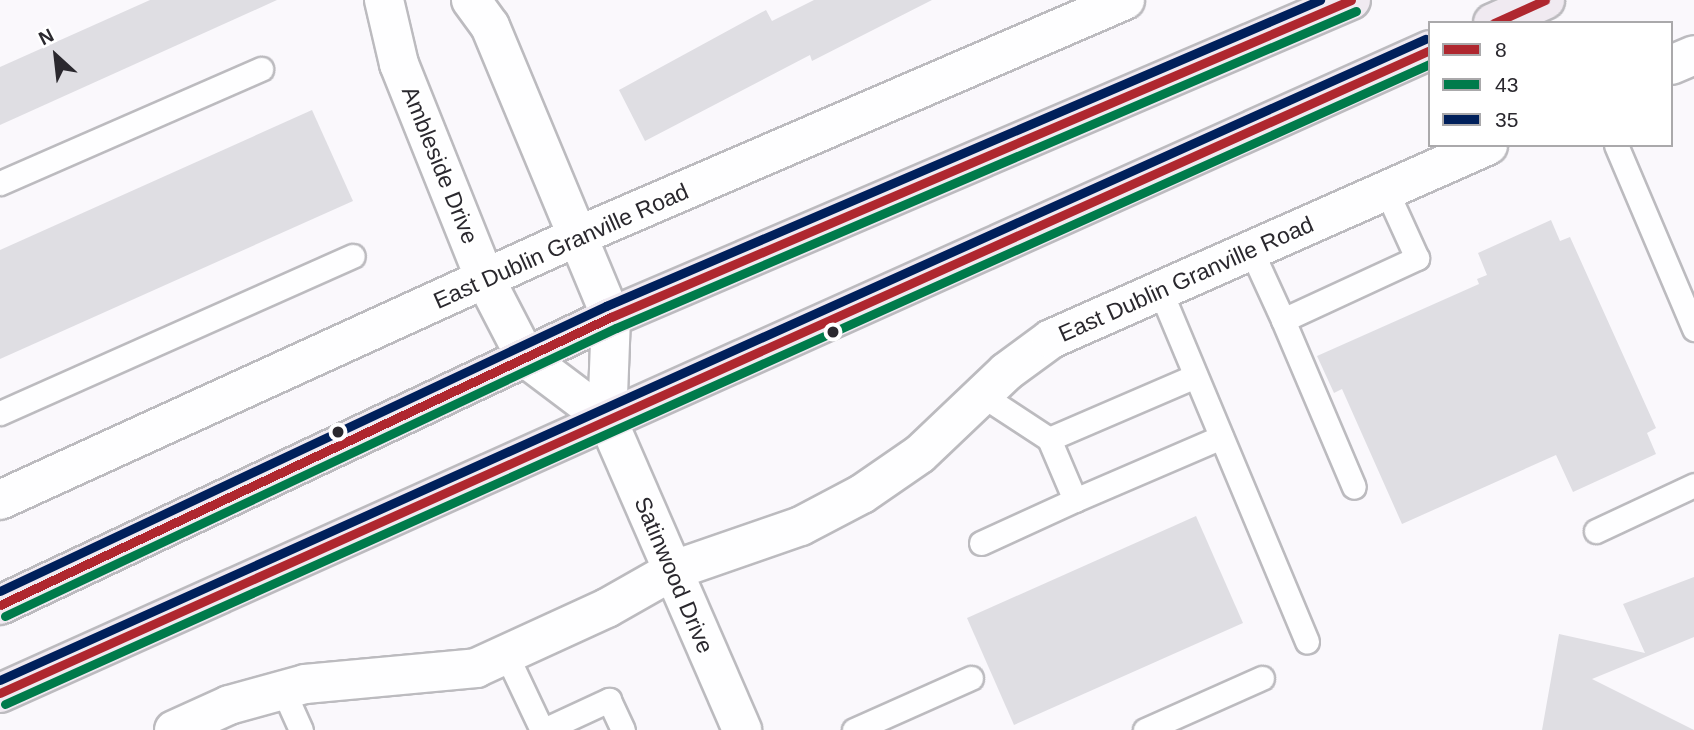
<!DOCTYPE html>
<style>
body{margin:0}
#map{position:relative;width:1694px;height:730px;overflow:hidden;background:#faf8fc;font-family:Helvetica,sans-serif}
div>[style]{position:absolute}
[style*='--x']{left:calc(var(--x)*1px);top:calc(var(--y)*1px);width:calc(var(--w)*1px);rotate:calc(var(--a)*1deg)}
.building>*{inset:0;background:#dfdee3}
.roads{filter:drop-shadow(2px 0 #bcbbbf) drop-shadow(-2px 0 #bcbbbf) drop-shadow(0 2px #bcbbbf) drop-shadow(0 -2px #bcbbbf)}
.lane>*{height:23px;margin:-11.5px;padding:0 11.5px;transform-origin:11.5px;border-radius:11.5px;background:#fefeff}
.street>*{height:38px;margin:-19px;padding:0 19px;transform-origin:19px;border-radius:19px;background:#fefeff}
.primary>*{height:38px;margin:-19px;padding:0 19px;transform-origin:19px;border-radius:19px;background:#f0eaf1}
.bus-1>*{height:9px;margin:-4.5px;padding:0 4.5px;transform-origin:4.5px;border-radius:4.5px;background:#af272f}
.bus-2>*{height:9px;margin:-4.5px;padding:0 4.5px;transform-origin:4.5px;border-radius:4.5px;background:#007b4b}
.bus-3>*{height:9px;margin:-4.5px;padding:0 4.5px;transform-origin:4.5px;border-radius:4.5px;background:#00205b}
.dots>*{width:19px;height:19px;translate:-50% -50%;box-sizing:border-box;border:4px solid #fff;border-radius:50%}
span{translate:-50% -50%;white-space:nowrap;text-align:center;line-height:1.15;-webkit-text-stroke:5px #fff;paint-order:stroke}
.street-label{font-size:23px;color:#2a282e}
.legend{position:absolute;left:1428px;top:21px;width:245px;height:126px;box-sizing:border-box;background:#fff;border:2px solid #aaa9ab;margin:0;padding:9px 12px;list-style:none;font-size:21px;color:#2a282e}
.legend li{display:flex;align-items:center;gap:14px;height:35px}
.legend b{width:35px;border:2px solid #aaa9ab}
.north{position:absolute;left:21px;top:21px;width:70px;height:70px;-webkit-text-stroke:5px #fff;paint-order:stroke;rotate:333deg;font-size:19px;font-weight:700;line-height:28px;text-align:center;color:#2a282e}
.north::after{content:'';display:block;margin:auto;width:24px;height:32px;background:#2a282e;clip-path:polygon(50% 0,100% 100%,50% 72%,0 100%)}
</style>
<div id="map">
<div class="building">
<div style="clip-path:polygon(150px 0,277px 0,0 125px,0 67px)"></div>
<div style="clip-path:polygon(814px 0,932px 0,812px 61px,810px 55px,645px 141px,619px 90px,766px 10px,772px 21px)"></div>
<div style="clip-path:polygon(312px 110px,353px 201px,0 359px,0 250px)"></div>
<div style="clip-path:polygon(1551px 220px,1560px 241px,1570px 237px,1656px 428px,1647px 433px,1656px 454px,1573px 492px,1556px 455px,1402px 524px,1342px 389px,1334px 393px,1317px 356px,1479px 284px,1477px 279px,1487px 275px,1478px 253px)"></div>
<div style="clip-path:polygon(1196px 516px,1243px 623px,1014px 725px,967px 618px)"></div>
<div style="clip-path:polygon(1694px 577px,1694px 637px,1592px 679px,1694px 730px,1542px 730px,1559px 634px,1645px 653px,1623px 604px)"></div>
</div>
<div class="roads">
<div class="lane">
<div style="--x:1616;--y:145;--w:200;--a:67"></div>
<div style="--x:0;--y:183;--w:285;--a:-23.6"></div>
<div style="--x:1251;--y:250;--w:77;--a:65.4"></div>
<div style="--x:1283;--y:320;--w:148;--a:-24.8"></div>
<div style="--x:1417;--y:258;--w:75;--a:-114.5"></div>
<div style="--x:1160;--y:290;--w:381;--a:67.3"></div>
<div style="--x:1283;--y:320;--w:181;--a:67"></div>
<div style="--x:0;--y:413;--w:386;--a:-24"></div>
<div style="--x:1049;--y:439;--w:159;--a:-23.3"></div>
<div style="--x:1075;--y:500;--w:159;--a:-23.3"></div>
<div style="--x:1596;--y:531;--w:108;--a:-25.1"></div>
<div style="--x:981;--y:543;--w:103;--a:-24.6"></div>
<div style="--x:1075;--y:500;--w:66;--a:-113.1"></div>
<div style="--x:1049;--y:439;--w:80;--a:-146.7"></div>
<div style="--x:506;--y:654;--w:84;--a:64.7"></div>
<div style="--x:283;--y:690;--w:44;--a:65.8"></div>
<div style="--x:544;--y:730;--w:72;--a:-24.8"></div>
<div style="--x:609;--y:700;--w:33;--a:65"></div>
<div style="--x:854;--y:730;--w:128;--a:-24"></div>
<div style="--x:1145;--y:730;--w:128;--a:-24"></div>
</div>
<div class="street">
<div style="--x:384;--y:0;--w:66;--a:76.8"></div>
<div style="--x:399;--y:64;--w:232;--a:68.2"></div>
<div style="--x:485;--y:279;--w:89;--a:62.6"></div>
<div style="--x:526;--y:358;--w:101;--a:37"></div>
<div style="--x:471;--y:0;--w:32;--a:54"></div>
<div style="--x:490;--y:26;--w:315;--a:67.4"></div>
<div style="--x:611;--y:317;--w:102;--a:92.2"></div>
<div style="--x:607;--y:419;--w:339;--a:66.5"></div>
<div style="--x:1671;--y:65;--w:25;--a:-23"></div>
<div style="--x:0;--y:500;--w:633;--a:-24.54"></div>
<div style="--x:576;--y:237;--w:598;--a:-23.35"></div>
<div style="--x:174;--y:730;--w:60;--a:-24.4"></div>
<div style="--x:229;--y:705;--w:79;--a:-15.4"></div>
<div style="--x:305;--y:684;--w:172;--a:-5.3"></div>
<div style="--x:476;--y:668;--w:144;--a:-24.6"></div>
<div style="--x:607;--y:608;--w:77;--a:-29.6"></div>
<div style="--x:674;--y:570;--w:134;--a:-19.1"></div>
<div style="--x:801;--y:526;--w:69;--a:-27.7"></div>
<div style="--x:862;--y:494;--w:70;--a:-34.6"></div>
<div style="--x:920;--y:454;--w:119;--a:-43.6"></div>
<div style="--x:1006;--y:372;--w:56;--a:-36.3"></div>
<div style="--x:1051;--y:339;--w:478;--a:-23.9"></div>
</div>
<div class="primary">
<div style="--x:1493;--y:23;--w:57;--a:-23.9"></div>
<div style="--x:0;--y:605;--w:675;--a:-25.24"></div>
<div style="--x:611;--y:317;--w:805;--a:-23.19"></div>
<div style="--x:0;--y:693;--w:1568;--a:-24.21"></div>
</div>
</div>
<div class="bus-1">
<div style="--x:1494;--y:23;--w:56;--a:-24.3"></div>
<div style="--x:0;--y:605;--w:675;--a:-25.24"></div>
<div style="--x:611;--y:317;--w:805;--a:-23.19"></div>
<div style="--x:0;--y:693;--w:1568;--a:-24.21"></div>
</div>
<div class="bus-2">
<div style="--x:5;--y:616;--w:675;--a:-25.24"></div>
<div style="--x:616;--y:328;--w:805;--a:-23.19"></div>
<div style="--x:5;--y:704;--w:1562;--a:-24.19"></div>
</div>
<div class="bus-3">
<div style="--x:0;--y:591;--w:670;--a:-25.19"></div>
<div style="--x:606;--y:306;--w:777;--a:-23.2"></div>
<div style="--x:0;--y:680;--w:1563;--a:-24.22"></div>
</div>
<div class="dots">
<div style="left:833px;top:332px;background:#2a282e"></div>
<div style="left:338px;top:432px;background:#2a282e"></div>
</div>
<div class="street-label">
<span style="left:440px;top:165px;rotate:68deg">Ambleside Drive</span>
<span style="left:561px;top:246px;rotate:-24deg">East Dublin Granville Road</span>
<span style="left:1186px;top:279px;rotate:-24deg">East Dublin Granville Road</span>
<span style="left:674px;top:575px;rotate:67deg">Satinwood Drive</span>
</div>
<ul class="legend">
<li><b style="height:9px;background:#af272f"></b>8</li>
<li><b style="height:9px;background:#007b4b"></b>43</li>
<li><b style="height:9px;background:#00205b"></b>35</li>
</ul>
<div class="north">N</div>
</div>
